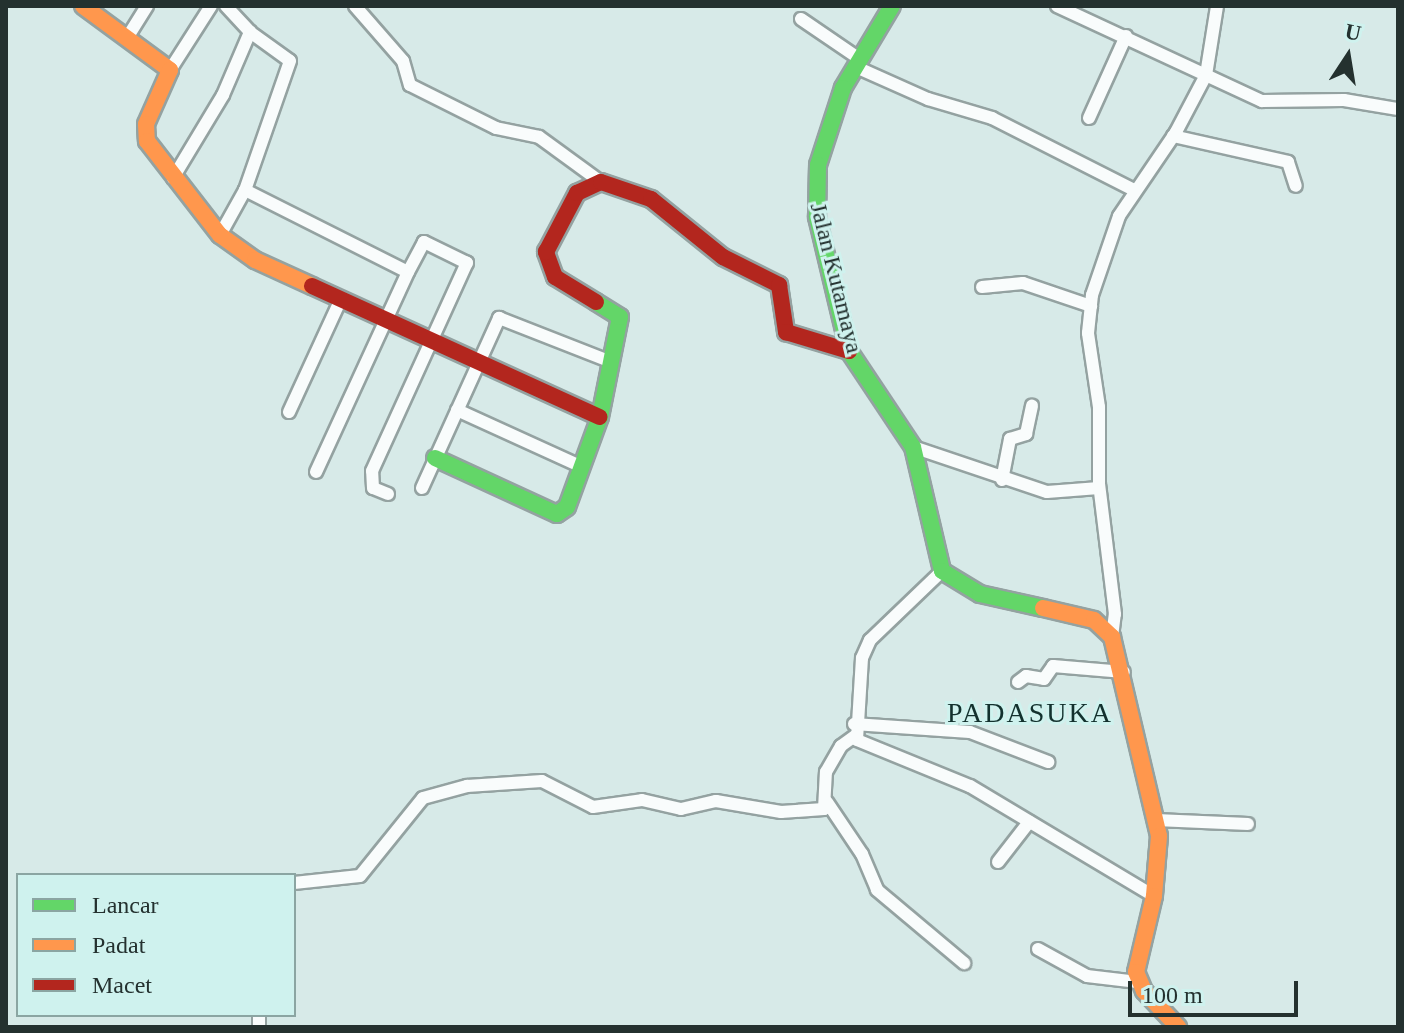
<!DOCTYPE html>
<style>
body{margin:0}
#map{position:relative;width:1404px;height:1033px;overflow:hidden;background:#d7eae8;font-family:"Times New Roman",serif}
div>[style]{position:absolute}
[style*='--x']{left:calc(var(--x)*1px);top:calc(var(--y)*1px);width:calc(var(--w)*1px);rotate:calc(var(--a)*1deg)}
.roads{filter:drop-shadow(2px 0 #94a2a1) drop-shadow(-2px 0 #94a2a1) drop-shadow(0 2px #94a2a1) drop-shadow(0 -2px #94a2a1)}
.street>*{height:12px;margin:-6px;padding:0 6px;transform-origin:6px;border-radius:6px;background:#f9fcfc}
.fast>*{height:16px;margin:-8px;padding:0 8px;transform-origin:8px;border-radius:8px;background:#63d668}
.slow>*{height:16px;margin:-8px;padding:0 8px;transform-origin:8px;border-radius:8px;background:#ff974d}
.jam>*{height:16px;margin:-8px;padding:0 8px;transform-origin:8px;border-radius:8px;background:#b3261e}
span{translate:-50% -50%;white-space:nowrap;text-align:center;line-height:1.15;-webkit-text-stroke:6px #cff2ee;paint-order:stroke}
.street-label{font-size:24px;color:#24312f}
.quarter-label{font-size:28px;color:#13312e;letter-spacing:2px}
.frame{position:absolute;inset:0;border:8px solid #24312f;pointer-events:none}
.legend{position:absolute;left:16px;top:873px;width:280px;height:144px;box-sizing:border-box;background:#cff2ee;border:2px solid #8ba5a2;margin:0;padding:10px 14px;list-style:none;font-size:24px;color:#24312f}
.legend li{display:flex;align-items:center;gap:16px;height:40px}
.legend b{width:40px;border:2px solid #8ba5a2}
.north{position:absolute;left:1308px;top:16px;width:80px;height:80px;-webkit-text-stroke:6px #cff2ee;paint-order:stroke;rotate:12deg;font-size:22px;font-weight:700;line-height:32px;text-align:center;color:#24312f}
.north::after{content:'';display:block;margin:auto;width:28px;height:36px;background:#24312f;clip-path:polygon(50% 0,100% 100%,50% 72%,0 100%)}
.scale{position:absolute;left:1128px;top:981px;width:170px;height:36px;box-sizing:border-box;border:4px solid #24312f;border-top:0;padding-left:10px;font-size:24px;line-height:28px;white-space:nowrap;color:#24312f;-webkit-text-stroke:6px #cff2ee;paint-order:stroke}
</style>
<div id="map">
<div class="roads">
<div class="street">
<div style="--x:226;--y:6;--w:35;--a:47"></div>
<div style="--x:250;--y:32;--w:49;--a:35.9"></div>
<div style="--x:290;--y:61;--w:137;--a:109.2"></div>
<div style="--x:355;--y:6;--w:73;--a:48.9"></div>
<div style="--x:403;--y:61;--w:25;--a:74"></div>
<div style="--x:410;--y:85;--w:96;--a:26.6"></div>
<div style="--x:496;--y:128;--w:44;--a:11.8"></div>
<div style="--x:539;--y:137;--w:77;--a:36"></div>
<div style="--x:1057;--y:6;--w:226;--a:24.9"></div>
<div style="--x:1262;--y:101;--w:82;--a:-0.7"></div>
<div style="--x:1344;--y:100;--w:55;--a:9.5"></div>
<div style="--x:801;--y:19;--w:73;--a:34.3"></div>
<div style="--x:127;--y:38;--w:38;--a:-58"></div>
<div style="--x:856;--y:67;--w:79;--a:24"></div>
<div style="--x:928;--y:99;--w:67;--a:16.5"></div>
<div style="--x:992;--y:118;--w:159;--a:26.9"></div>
<div style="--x:170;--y:70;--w:76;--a:-57.4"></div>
<div style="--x:1089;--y:118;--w:90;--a:-65.7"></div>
<div style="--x:1173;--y:136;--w:118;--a:12.7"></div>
<div style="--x:1288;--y:162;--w:25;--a:72"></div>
<div style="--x:173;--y:178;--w:97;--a:-58.9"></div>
<div style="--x:223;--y:95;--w:69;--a:-66.8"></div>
<div style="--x:220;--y:235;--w:51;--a:-60.9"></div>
<div style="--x:245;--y:190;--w:182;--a:26.7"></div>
<div style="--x:408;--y:272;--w:220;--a:114.7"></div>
<div style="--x:982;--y:287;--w:41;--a:-5.6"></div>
<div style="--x:1023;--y:283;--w:72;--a:18.7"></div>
<div style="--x:457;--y:410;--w:137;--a:24.5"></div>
<div style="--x:289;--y:412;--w:124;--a:-65.3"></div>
<div style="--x:913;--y:447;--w:141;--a:18.6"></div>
<div style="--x:1047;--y:492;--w:52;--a:-4.4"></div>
<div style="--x:1002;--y:480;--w:42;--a:-79"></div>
<div style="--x:1010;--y:439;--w:17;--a:-17"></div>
<div style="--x:1026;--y:434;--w:29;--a:-78"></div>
<div style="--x:422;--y:488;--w:187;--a:-65.6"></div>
<div style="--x:499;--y:318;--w:120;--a:21.4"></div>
<div style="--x:388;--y:494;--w:16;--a:-158"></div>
<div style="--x:373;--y:488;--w:17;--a:-93"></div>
<div style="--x:372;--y:471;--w:229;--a:-65.5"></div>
<div style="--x:467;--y:263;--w:48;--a:-154"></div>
<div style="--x:424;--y:242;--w:34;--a:118"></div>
<div style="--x:942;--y:571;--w:100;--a:136.2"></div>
<div style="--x:870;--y:640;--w:20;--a:114"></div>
<div style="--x:862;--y:658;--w:82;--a:93.5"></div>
<div style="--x:857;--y:740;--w:122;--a:22.2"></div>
<div style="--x:970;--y:786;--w:214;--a:30.9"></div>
<div style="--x:1112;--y:637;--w:23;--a:-83"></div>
<div style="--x:1115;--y:614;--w:131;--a:-97"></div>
<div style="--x:1099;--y:484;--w:77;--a:-90"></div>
<div style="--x:1099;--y:407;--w:75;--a:-98.5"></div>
<div style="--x:1088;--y:333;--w:38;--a:-84"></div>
<div style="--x:1092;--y:295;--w:83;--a:-71.1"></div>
<div style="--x:1119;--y:216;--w:102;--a:-55.8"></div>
<div style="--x:1176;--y:132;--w:64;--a:-62.2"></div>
<div style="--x:1206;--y:75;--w:70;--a:-80.9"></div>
<div style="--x:1018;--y:682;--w:10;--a:-37"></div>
<div style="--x:1026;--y:676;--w:18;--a:9"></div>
<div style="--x:1044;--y:679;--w:16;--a:-55"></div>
<div style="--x:1053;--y:666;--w:71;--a:4.8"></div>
<div style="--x:854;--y:724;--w:116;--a:3.9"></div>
<div style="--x:970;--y:732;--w:84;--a:21"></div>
<div style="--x:827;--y:802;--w:63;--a:56.1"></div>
<div style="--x:862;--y:854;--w:39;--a:67"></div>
<div style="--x:877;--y:890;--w:114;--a:40"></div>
<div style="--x:1156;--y:820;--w:92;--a:2.5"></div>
<div style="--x:998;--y:862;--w:51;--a:-52.2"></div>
<div style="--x:294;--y:883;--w:66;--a:-6.1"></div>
<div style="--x:360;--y:876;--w:100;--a:-51.1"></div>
<div style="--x:423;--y:798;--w:46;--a:-15.3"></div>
<div style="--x:467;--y:786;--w:75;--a:-3.8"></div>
<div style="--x:542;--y:781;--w:57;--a:27"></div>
<div style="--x:593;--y:807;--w:49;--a:-8.1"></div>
<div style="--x:642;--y:800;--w:40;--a:13"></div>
<div style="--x:681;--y:809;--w:36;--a:-13"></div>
<div style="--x:716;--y:801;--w:66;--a:9.6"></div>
<div style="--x:781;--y:812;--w:43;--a:-4"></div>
<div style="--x:824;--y:809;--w:37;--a:-87"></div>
<div style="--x:826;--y:772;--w:30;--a:-60"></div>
<div style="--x:841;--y:746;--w:17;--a:-36"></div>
<div style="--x:1038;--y:949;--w:56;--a:28.9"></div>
<div style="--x:1087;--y:976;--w:51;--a:6.7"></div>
<div style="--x:259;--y:1015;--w:12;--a:90"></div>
</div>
<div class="fast">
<div style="--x:892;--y:6;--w:96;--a:120.9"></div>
<div style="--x:843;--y:88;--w:81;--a:108"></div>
<div style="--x:818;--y:165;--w:52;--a:91.1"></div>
<div style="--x:817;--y:217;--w:138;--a:76.6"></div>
<div style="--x:849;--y:351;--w:115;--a:56.3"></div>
<div style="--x:913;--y:447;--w:127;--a:76.8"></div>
<div style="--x:942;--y:571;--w:44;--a:31.2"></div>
<div style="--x:980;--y:594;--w:65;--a:12.5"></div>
<div style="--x:435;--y:458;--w:134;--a:24.7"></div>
<div style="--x:557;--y:514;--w:12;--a:-35"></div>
<div style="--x:567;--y:507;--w:96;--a:-69.9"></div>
<div style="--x:600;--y:417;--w:102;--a:-78.7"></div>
<div style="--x:620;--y:317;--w:28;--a:-148"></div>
</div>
<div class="slow">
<div style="--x:83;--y:6;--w:108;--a:36.3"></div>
<div style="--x:170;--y:70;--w:59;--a:114"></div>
<div style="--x:146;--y:124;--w:17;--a:87"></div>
<div style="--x:147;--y:141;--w:119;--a:52.2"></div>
<div style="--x:220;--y:235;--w:43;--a:35.5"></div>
<div style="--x:255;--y:260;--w:63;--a:24.5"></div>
<div style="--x:1043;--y:608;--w:52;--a:13.2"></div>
<div style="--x:1094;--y:620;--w:25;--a:43"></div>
<div style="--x:1112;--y:637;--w:204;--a:76.7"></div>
<div style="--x:1159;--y:836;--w:60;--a:94.8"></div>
<div style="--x:1154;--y:896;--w:78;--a:103.3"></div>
<div style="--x:1136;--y:972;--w:21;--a:67"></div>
<div style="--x:1144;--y:991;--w:50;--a:46.6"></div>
</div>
<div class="jam">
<div style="--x:312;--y:286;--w:316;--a:24.5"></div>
<div style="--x:596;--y:302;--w:48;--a:-148.6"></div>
<div style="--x:555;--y:277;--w:27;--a:-110"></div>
<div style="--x:546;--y:252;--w:67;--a:-62.3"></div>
<div style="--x:577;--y:193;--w:26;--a:-25"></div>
<div style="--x:601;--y:182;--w:53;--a:18.8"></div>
<div style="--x:651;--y:199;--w:92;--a:38.9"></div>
<div style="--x:723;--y:257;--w:63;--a:26.6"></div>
<div style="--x:779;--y:285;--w:48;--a:81.5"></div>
<div style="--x:786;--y:332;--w:66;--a:16.8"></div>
</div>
</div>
<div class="street-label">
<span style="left:836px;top:278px;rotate:76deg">Jalan Kutamaya</span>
</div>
<div class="quarter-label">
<span style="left:1030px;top:713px">PADASUKA</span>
</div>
<div class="frame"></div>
<ul class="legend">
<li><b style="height:10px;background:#63d668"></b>Lancar</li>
<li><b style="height:10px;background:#ff974d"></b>Padat</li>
<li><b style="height:10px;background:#b3261e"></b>Macet</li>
</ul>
<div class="north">U</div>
<div class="scale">100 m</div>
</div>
